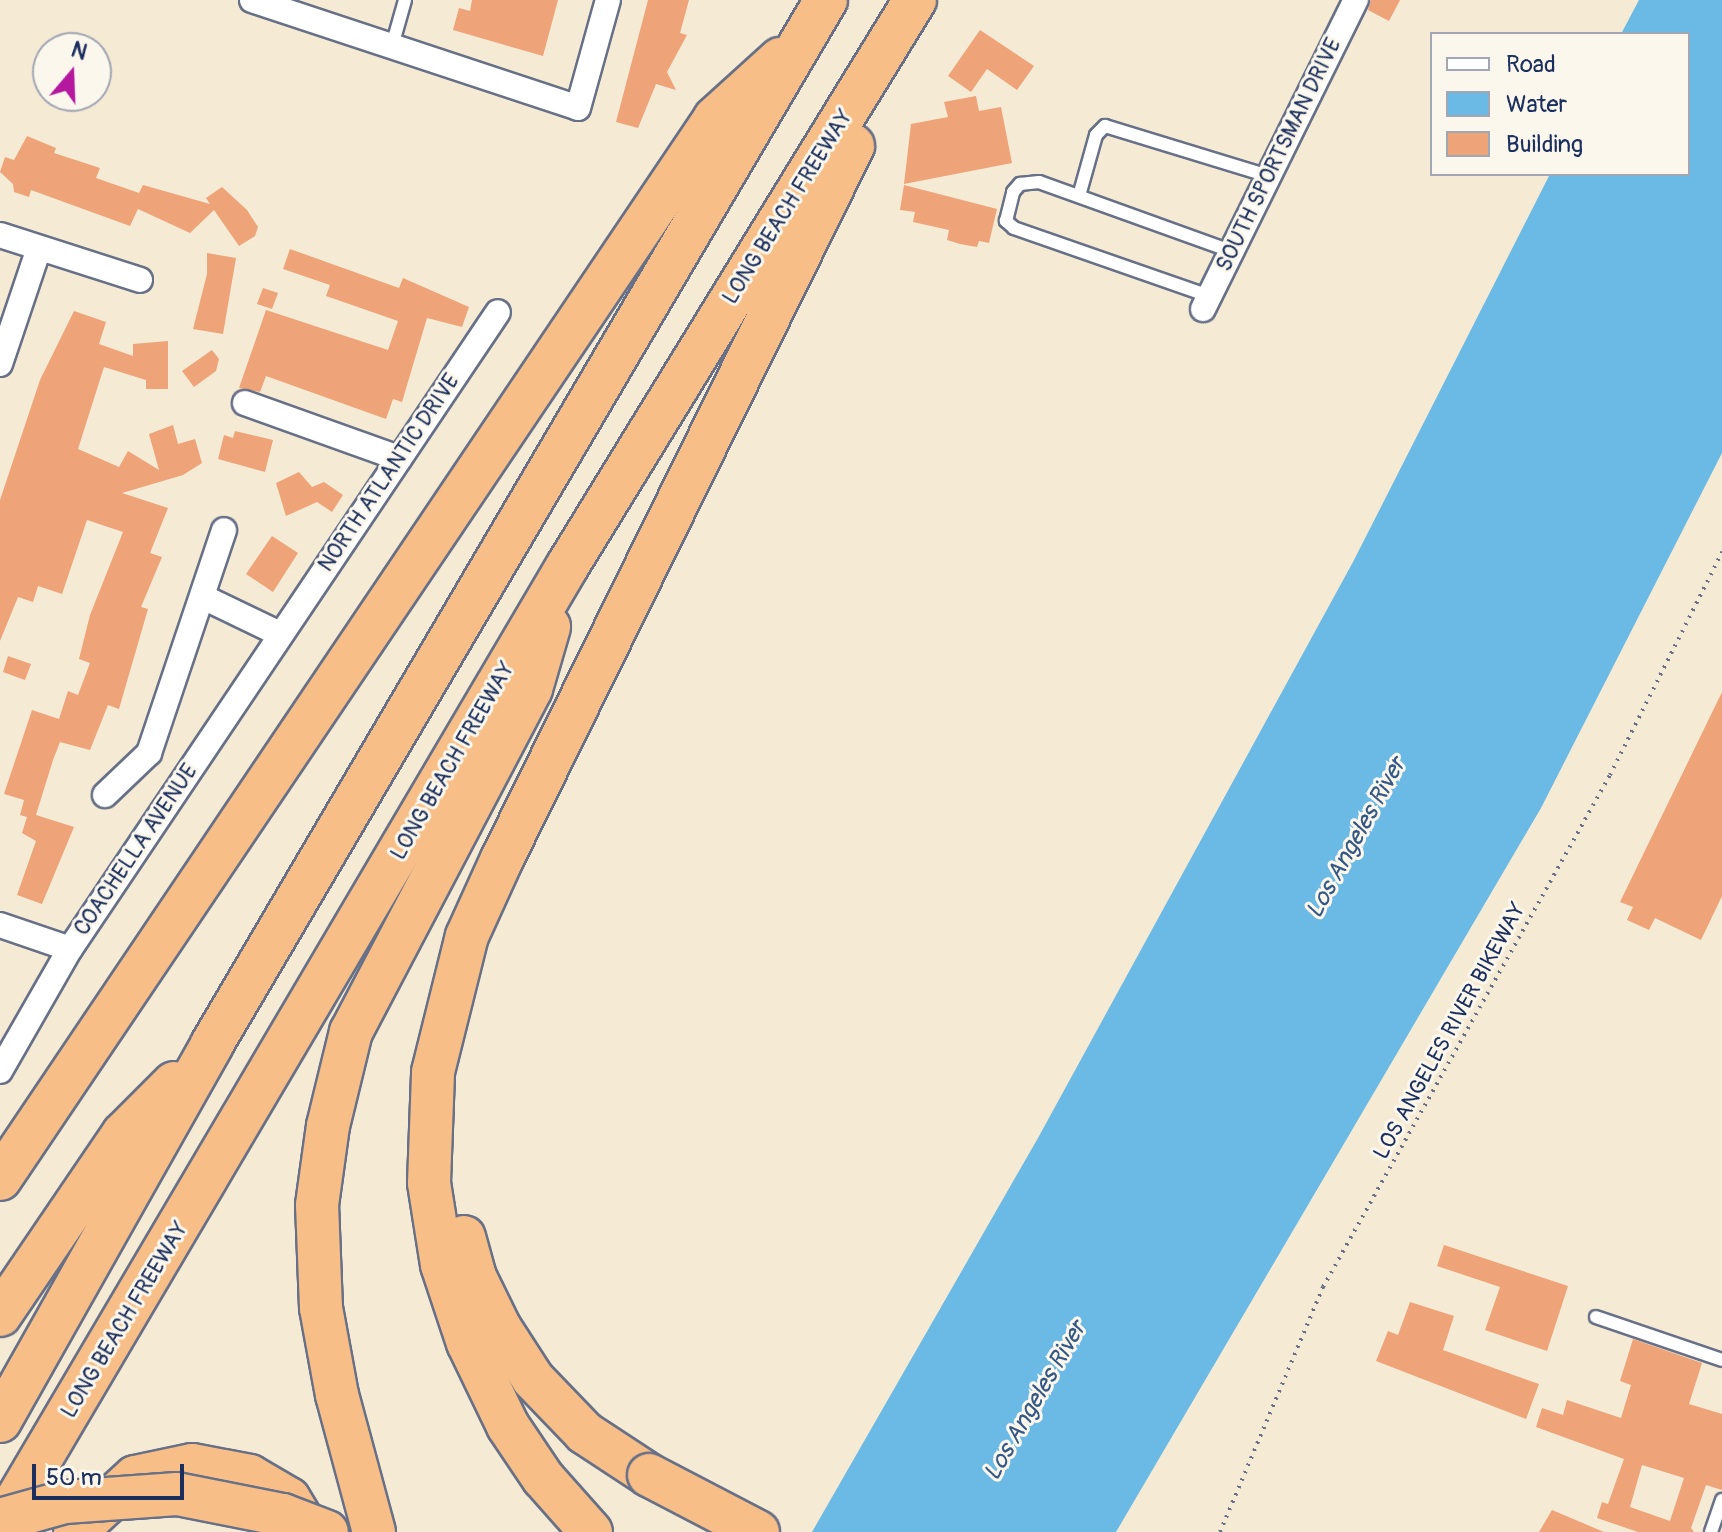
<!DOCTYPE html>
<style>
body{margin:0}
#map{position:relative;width:1722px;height:1532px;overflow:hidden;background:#f5ead4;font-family:Pangolin,sans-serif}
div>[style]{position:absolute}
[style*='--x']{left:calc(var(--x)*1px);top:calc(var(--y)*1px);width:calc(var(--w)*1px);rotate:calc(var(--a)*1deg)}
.water>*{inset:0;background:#6bb9e5}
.building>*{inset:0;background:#eea378}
.path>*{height:4px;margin-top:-2px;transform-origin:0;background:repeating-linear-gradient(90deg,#677087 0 2px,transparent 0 8px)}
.roads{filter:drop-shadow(2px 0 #677087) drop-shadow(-2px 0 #677087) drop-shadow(0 2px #677087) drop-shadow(0 -2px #677087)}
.service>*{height:12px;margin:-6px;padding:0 6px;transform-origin:6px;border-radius:6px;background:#fff}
.minor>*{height:24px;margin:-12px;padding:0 12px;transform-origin:12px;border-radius:12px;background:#fff}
.motorway>*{height:42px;margin:-21px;padding:0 21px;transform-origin:21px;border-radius:21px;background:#f7be87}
.bridges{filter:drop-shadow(2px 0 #677087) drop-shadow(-2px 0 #677087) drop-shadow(0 2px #677087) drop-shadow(0 -2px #677087)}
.motorway-bridge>*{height:42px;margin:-21px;padding:0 21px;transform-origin:21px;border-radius:21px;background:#f7be87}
span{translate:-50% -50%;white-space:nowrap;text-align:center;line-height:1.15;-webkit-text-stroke:6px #fbf7ec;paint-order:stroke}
.street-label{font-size:22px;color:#1b2f5e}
.water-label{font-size:24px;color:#335886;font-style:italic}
.legend{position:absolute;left:1430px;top:32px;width:260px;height:144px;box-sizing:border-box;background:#fbf7ec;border:2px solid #a1a7b3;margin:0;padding:10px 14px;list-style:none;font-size:24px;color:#1b2f5e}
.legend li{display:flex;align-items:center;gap:16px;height:40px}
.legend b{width:40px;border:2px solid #a1a7b3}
.north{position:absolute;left:32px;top:32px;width:80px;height:80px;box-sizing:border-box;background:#fbf7ec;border:2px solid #a1a7b3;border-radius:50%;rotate:19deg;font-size:22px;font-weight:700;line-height:32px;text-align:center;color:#1b2f5e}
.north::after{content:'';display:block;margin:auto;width:28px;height:36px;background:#b5179e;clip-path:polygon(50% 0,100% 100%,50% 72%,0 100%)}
.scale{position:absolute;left:32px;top:1464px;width:152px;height:36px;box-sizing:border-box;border:4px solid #1b2f5e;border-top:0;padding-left:10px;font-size:24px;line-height:28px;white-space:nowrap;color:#1b2f5e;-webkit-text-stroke:6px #fbf7ec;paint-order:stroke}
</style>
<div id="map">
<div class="water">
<div style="clip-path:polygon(1639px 0,1722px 0,1722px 453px,1541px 808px,1116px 1532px,812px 1532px,1038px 1138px,1353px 562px,1550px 174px,1688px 174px,1688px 34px,1621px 34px)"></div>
</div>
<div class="building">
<div style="clip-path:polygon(472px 0,558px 0,543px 56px,453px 30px,459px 8px,470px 11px)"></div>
<div style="clip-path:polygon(648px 0,689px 0,680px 33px,687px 35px,667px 72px,676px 90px,656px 84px,638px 128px,616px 122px)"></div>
<div style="clip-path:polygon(1371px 0,1400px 0,1389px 21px,1368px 10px)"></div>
<div style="clip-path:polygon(980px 30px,1034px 66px,1017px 90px,987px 69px,971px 92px,948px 76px)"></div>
<div style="clip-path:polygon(976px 96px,979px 111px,1001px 107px,1012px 163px,904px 184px,911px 124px,948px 117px,944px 102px)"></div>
<div style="clip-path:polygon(27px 136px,56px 148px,54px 153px,100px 168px,96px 178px,139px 193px,143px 185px,210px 204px,206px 198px,222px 187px,247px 210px,258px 227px,255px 236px,239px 246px,214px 210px,190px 233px,138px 209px,130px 226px,31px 190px,29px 197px,14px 192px,13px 184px,0 172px,5px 157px,14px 160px)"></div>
<div style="clip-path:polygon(904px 185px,997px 209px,989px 243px,979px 241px,977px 247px,960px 244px,947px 240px,949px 230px,913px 222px,915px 212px,900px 210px)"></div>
<div style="clip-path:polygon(290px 249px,399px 288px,403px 278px,469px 307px,462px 327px,427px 318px,402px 402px,393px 399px,386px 419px,266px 376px,260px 392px,239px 388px,266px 310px,388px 350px,398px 321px,326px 296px,330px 285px,283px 269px)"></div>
<div style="clip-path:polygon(207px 253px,236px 258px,223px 334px,193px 329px,207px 274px)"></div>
<div style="clip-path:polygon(263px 288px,278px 293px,272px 309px,257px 304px)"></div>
<div style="clip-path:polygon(74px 311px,106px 322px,99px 344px,133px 356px,133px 344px,168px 341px,168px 389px,146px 389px,146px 380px,104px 367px,78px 449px,119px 467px,128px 451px,159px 470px,149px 434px,173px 425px,178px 444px,195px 439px,202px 463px,183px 475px,122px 493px,168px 508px,150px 553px,162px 557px,141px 607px,148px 609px,119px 709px,108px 705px,90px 750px,60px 742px,53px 760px,36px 815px,74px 827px,42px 904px,17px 895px,36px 841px,22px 833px,27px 817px,20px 815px,24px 800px,4px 794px,32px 710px,59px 719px,68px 691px,78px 695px,90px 663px,79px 659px,90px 615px,123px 532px,87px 520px,62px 594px,38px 586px,33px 602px,18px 597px,0 641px,0 500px,40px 380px)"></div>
<div style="clip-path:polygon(212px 350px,219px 359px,216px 371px,194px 387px,182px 371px)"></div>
<div style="clip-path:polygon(235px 431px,273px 440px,265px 472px,218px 459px,224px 435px,233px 438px)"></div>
<div style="clip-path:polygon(299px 472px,312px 487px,324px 482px,343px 495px,332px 512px,317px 502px,286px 516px,276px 483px)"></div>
<div style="clip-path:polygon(272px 536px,298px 553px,273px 592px,246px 574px)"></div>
<div style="clip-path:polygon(8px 656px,31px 664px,25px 680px,3px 672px)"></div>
<div style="clip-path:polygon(1722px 692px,1722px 896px,1701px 940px,1655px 918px,1649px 930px,1627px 920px,1633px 907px,1620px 902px)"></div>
<div style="clip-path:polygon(1444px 1245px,1568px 1286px,1547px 1351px,1485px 1330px,1500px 1287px,1437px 1266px)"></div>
<div style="clip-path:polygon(1410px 1302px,1454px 1316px,1443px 1350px,1539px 1384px,1526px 1419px,1376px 1361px,1388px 1331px,1398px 1335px)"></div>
<div style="clip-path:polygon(evenodd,1633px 1339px,1702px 1363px,1689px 1404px,1722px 1414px,1722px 1490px,1706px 1485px,1691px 1528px,1694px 1532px,1638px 1532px,1597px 1518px,1602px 1502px,1608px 1504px,1624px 1459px,1536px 1427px,1542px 1408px,1563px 1415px,1567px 1400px,1621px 1418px,1631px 1385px,1620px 1381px,1633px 1339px,1642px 1465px,1684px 1478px,1670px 1521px,1630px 1507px,1642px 1465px)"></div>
<div style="clip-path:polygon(1552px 1510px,1604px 1532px,1539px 1532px)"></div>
</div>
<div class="path">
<div style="--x:1220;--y:1532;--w:266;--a:-67.2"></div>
<div style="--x:1323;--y:1287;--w:587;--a:-60.73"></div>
<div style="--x:1610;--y:775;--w:250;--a:-63.3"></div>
</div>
<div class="roads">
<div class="service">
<div style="--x:392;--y:46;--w:48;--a:-74.2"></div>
<div style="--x:1079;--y:196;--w:63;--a:-74.4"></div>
<div style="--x:1096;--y:135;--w:13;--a:-45"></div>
<div style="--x:1105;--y:126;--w:171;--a:17"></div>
<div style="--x:1209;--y:296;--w:207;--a:-160.8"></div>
<div style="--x:1014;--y:228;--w:11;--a:-139"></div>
<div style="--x:1006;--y:221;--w:30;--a:-76"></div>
<div style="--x:1013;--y:192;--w:11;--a:-49"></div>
<div style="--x:1020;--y:184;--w:19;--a:-6"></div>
<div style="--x:1039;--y:182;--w:204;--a:19.8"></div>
<div style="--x:1596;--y:1317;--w:133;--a:18.8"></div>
<div style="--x:1711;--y:1532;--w:34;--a:-71"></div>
</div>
<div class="minor">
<div style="--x:252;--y:0;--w:343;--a:18.3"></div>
<div style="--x:578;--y:108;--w:112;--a:-74.5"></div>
<div style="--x:0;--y:235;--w:147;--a:17.8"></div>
<div style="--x:1203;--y:309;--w:345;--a:-63.7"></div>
<div style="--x:0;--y:364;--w:122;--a:-71.4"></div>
<div style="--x:245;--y:403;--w:164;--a:19.7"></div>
<div style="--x:203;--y:597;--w:85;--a:25.7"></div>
<div style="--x:105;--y:795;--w:61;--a:-43.7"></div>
<div style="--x:149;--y:753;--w:235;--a:-71.4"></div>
<div style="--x:0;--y:925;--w:74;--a:18.9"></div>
<div style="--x:0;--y:1071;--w:141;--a:-60.2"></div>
<div style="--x:70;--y:949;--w:767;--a:-56.1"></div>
</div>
<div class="motorway">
<div style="--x:0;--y:1179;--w:1279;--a:-56.02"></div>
<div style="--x:715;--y:118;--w:88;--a:-42.2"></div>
<div style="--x:464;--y:1237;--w:41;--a:74.6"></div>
<div style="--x:475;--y:1277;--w:57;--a:63.9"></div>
<div style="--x:500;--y:1328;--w:61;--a:57.1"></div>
<div style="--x:533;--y:1379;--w:75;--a:46.1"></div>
<div style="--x:585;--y:1433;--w:77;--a:33.3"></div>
<div style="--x:0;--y:1315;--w:219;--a:-55.8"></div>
<div style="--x:123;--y:1134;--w:72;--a:-45"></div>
<div style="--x:0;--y:1421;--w:433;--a:-60.6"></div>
<div style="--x:212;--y:1044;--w:1211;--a:-59.54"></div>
<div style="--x:0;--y:1528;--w:1118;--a:-59.47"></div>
<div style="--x:568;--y:565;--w:663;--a:-58.44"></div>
<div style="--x:75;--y:1532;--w:81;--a:-42.5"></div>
<div style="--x:135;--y:1477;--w:58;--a:-11.9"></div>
<div style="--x:192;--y:1465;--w:59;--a:10.7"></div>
<div style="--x:250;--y:1476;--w:45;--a:30.5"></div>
<div style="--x:289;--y:1499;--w:39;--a:59"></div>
<div style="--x:374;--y:1532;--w:142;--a:-105.1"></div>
<div style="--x:337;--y:1395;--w:88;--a:-100.4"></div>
<div style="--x:321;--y:1308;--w:103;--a:-92.2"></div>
<div style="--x:317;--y:1205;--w:80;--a:-82.1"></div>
<div style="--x:328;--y:1126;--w:97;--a:-76.3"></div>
<div style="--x:351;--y:1032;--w:387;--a:-62.3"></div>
<div style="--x:531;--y:689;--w:65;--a:-73.8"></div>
<div style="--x:591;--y:1532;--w:72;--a:-131.6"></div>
<div style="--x:543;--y:1478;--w:63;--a:-123.9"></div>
<div style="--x:508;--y:1426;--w:92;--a:-115.7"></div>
<div style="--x:468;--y:1343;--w:82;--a:-108.4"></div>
<div style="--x:442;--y:1265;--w:83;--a:-99"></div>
<div style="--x:429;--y:1183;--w:111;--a:-87.9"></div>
<div style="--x:433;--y:1072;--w:140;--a:-76"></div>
<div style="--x:467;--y:936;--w:85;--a:-65.6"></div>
<div style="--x:502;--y:859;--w:795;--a:-63.79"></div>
</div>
</div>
<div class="bridges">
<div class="motorway-bridge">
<div style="--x:649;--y:1475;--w:123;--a:27.6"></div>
<div style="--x:0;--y:1520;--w:67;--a:-15.5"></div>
<div style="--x:65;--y:1502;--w:112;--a:-4.1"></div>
<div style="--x:177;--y:1494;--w:108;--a:11.2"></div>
<div style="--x:283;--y:1515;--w:47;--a:21.1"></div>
</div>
</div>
<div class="street-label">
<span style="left:1279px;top:155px;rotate:-64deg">SOUTH SPORTSMAN DRIVE</span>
<span style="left:788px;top:207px;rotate:-58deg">LONG BEACH FREEWAY</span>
<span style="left:389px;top:473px;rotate:-56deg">NORTH ATLANTIC DRIVE</span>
<span style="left:453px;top:761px;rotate:-60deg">LONG BEACH FREEWAY</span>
<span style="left:136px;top:850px;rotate:-56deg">COACHELLA AVENUE</span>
<span style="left:1450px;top:1031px;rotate:-61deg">LOS ANGELES RIVER BIKEWAY</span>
<span style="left:125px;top:1320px;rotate:-59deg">LONG BEACH FREEWAY</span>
</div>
<div class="water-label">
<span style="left:1356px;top:838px;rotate:-61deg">Los Angeles River</span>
<span style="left:1035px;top:1401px;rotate:-60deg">Los Angeles River</span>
</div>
<ul class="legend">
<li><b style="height:10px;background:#fff"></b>Road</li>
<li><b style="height:22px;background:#6bb9e5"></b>Water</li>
<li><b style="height:22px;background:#eea378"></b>Building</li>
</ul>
<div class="north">N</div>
<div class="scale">50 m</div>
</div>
